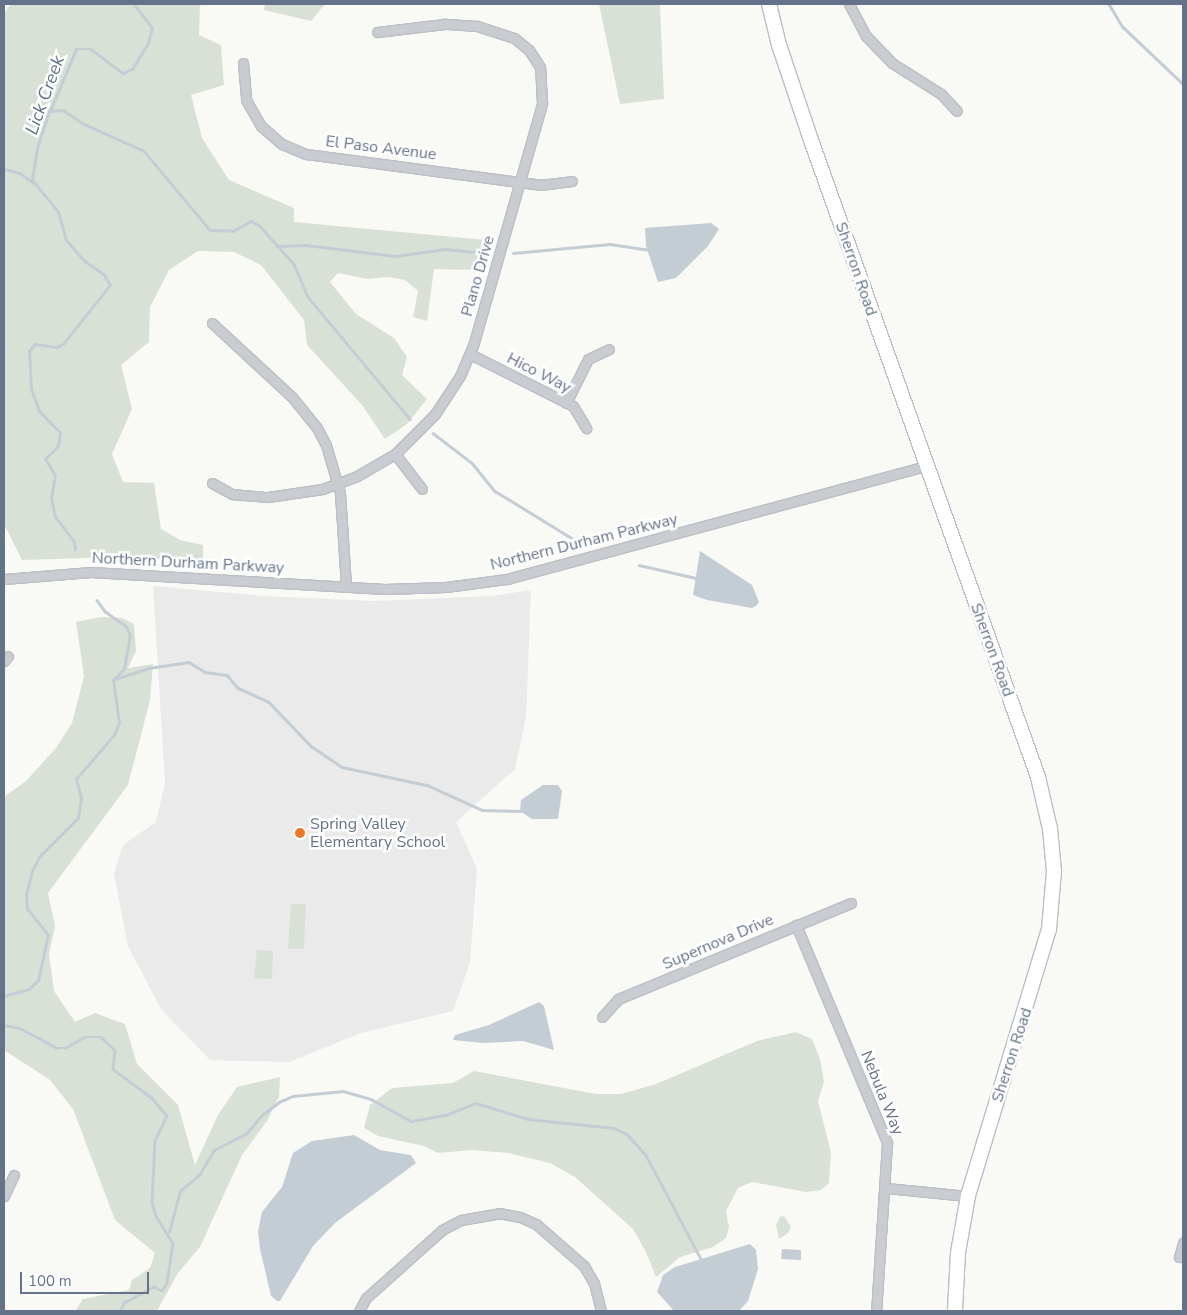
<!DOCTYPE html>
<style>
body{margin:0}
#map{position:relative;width:1187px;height:1315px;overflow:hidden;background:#f9f9f6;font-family:"Nunito Sans",sans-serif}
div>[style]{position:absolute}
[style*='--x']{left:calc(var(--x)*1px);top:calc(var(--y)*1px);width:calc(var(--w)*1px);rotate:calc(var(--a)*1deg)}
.built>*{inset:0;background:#e9eae9}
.green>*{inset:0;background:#d9e1d7}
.water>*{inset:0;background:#c5cdd4}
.stream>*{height:2.5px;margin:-1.25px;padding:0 1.25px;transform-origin:1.25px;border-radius:1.25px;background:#c5cdd4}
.roads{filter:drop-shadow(1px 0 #bbbfc5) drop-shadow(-1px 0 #bbbfc5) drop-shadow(0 1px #bbbfc5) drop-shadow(0 -1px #bbbfc5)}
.minor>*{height:9px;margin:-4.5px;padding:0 4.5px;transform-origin:4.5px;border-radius:4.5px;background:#c9ccd0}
.secondary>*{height:14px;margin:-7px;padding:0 7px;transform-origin:7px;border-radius:7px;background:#fff}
.dots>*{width:14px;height:14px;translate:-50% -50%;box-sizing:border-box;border:2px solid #fff;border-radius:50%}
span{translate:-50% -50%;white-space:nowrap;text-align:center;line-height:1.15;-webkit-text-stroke:5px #fff;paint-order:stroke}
.street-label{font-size:16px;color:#65738a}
.poi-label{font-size:16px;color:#65738a}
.left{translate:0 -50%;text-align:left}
.water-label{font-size:18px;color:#627585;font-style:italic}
.frame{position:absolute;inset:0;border:5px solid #65738a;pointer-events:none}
.scale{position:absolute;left:20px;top:1272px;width:129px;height:22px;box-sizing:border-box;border:2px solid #65738a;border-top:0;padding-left:6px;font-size:15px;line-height:18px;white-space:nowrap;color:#65738a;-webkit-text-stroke:4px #fff;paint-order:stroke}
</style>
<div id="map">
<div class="built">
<div style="clip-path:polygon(153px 586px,263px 596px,374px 601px,491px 596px,531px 590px,526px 717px,515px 769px,456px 822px,477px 869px,470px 962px,453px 1011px,361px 1033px,289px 1062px,210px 1060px,161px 1009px,128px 946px,114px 873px,123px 845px,156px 822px,165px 783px)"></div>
</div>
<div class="green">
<div style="clip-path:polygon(11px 4px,203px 4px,200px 6px,199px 35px,221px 45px,224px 85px,191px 95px,202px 138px,229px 180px,294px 208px,294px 222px,486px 240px,479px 270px,434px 269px,427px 321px,413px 317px,418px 291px,405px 280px,388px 277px,367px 279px,338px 273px,330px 282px,356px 314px,394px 338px,407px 357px,402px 375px,427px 399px,407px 424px,385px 439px,362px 405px,307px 345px,304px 320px,261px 265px,234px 252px,198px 251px,169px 270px,150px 307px,149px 342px,121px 365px,132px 409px,112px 454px,123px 482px,154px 483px,161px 529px,180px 540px,203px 545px,203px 561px,122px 557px,22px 560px,4px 524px,4px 13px)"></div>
<div style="clip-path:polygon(265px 4px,325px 4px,311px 21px,264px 10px)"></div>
<div style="clip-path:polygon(599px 4px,660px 4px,664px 99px,620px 104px)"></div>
<div style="clip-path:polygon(101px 617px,122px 618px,134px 624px,136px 651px,128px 668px,153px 664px,150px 700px,128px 785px,48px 893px,55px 926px,49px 954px,54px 991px,75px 1022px,95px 1013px,125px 1024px,137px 1064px,178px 1105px,195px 1165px,218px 1115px,237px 1087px,280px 1077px,279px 1097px,267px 1121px,242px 1155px,200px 1247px,178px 1273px,157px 1311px,75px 1311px,83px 1299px,129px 1290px,132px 1280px,150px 1268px,155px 1253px,115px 1220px,73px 1109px,50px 1080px,4px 1050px,4px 797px,26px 781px,56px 748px,72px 723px,84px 676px,76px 622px)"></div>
<div style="clip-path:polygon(291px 904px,306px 904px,304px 949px,288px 949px)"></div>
<div style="clip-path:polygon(257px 950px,273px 951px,272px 979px,254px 978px)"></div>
<div style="clip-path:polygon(796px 1032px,812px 1039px,820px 1059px,824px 1082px,818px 1101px,831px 1153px,829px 1183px,821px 1190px,806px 1192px,752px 1182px,738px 1188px,726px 1211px,729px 1227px,726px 1238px,713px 1247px,680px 1257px,656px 1277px,646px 1252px,633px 1229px,575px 1177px,550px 1163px,508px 1153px,472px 1150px,438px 1153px,424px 1146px,378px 1136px,364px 1128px,370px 1105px,392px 1088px,453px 1083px,474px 1071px,596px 1094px,621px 1094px,656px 1084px,757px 1041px)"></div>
<div style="clip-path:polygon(784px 1216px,791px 1227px,788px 1233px,779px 1239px,776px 1225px,780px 1217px)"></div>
</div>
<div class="water">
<div style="clip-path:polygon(711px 223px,719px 229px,708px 246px,676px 278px,658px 282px,646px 246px,645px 228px)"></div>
<div style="clip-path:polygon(700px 551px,752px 585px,759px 602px,756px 606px,752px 608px,707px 600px,693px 595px)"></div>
<div style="clip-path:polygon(543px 785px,558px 785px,562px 791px,558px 819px,532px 819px,520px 811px,521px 800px)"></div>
<div style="clip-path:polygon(539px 1002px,544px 1006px,554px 1050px,523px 1041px,483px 1043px,453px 1040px,455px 1035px,489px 1025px)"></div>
<div style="clip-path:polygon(354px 1135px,380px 1150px,411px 1155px,416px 1163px,335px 1223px,313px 1246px,280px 1301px,277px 1301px,271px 1296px,260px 1249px,258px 1231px,262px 1212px,282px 1187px,293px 1153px,312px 1141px)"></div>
<div style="clip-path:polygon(750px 1244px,756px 1250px,758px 1269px,748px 1301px,739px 1311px,674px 1311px,657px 1292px,663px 1275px,675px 1267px)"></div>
<div style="clip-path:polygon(782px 1249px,801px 1250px,801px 1260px,781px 1259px)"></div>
</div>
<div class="stream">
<div style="--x:1109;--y:4;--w:27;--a:59"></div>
<div style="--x:1123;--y:27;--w:83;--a:43.5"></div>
<div style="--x:50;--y:111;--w:67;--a:-67.2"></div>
<div style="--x:76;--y:49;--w:15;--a:0"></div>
<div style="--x:91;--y:49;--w:40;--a:37"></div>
<div style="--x:123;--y:73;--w:10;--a:-24"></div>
<div style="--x:132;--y:69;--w:31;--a:-58"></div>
<div style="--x:148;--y:43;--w:16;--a:-75"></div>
<div style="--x:152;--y:28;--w:31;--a:-128"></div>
<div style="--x:4;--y:169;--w:16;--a:14"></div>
<div style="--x:20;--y:173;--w:19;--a:36"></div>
<div style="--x:276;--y:246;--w:30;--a:-2"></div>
<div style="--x:306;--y:245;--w:91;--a:7"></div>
<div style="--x:396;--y:256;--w:49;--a:-8.1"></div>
<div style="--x:445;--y:249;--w:38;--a:6"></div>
<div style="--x:513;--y:253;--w:97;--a:-5.3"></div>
<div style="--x:610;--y:244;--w:40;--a:8.5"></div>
<div style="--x:433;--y:433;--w:49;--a:37.6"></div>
<div style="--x:472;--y:463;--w:36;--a:51"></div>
<div style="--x:495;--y:491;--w:100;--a:31.5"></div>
<div style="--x:75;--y:550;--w:8;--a:-97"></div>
<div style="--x:74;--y:542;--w:31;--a:-127"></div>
<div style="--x:55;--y:517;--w:19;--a:-102"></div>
<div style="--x:51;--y:498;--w:22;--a:-80"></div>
<div style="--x:55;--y:476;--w:20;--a:-120"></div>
<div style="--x:45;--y:459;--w:18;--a:-45"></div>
<div style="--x:58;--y:446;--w:13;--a:-81"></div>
<div style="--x:60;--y:433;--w:30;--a:-134"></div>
<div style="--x:39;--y:411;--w:23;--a:-110"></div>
<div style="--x:31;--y:389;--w:38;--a:-93"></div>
<div style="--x:29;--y:351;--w:9;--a:-49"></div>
<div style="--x:35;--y:344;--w:22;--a:8"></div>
<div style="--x:57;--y:347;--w:7;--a:-27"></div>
<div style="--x:63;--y:344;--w:75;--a:-51.5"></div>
<div style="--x:110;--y:285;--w:12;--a:-121"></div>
<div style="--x:104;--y:275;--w:24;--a:-145"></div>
<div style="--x:84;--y:261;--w:28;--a:-131"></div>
<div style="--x:66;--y:240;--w:29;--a:-106"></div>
<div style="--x:58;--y:212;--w:41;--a:-129.1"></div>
<div style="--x:32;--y:180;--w:32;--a:-81"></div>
<div style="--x:37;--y:148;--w:39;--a:-72"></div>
<div style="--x:49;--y:111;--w:14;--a:-4"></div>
<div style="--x:63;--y:110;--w:25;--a:34"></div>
<div style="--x:84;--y:124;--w:66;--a:24.2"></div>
<div style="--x:144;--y:151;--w:103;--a:50.1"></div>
<div style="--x:210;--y:230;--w:23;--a:2"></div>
<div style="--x:233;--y:231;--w:21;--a:-29"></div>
<div style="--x:251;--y:221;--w:10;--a:29"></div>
<div style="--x:260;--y:226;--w:51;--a:48.2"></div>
<div style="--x:294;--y:264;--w:36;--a:67"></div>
<div style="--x:308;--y:297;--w:159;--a:50.1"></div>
<div style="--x:639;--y:565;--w:58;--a:12.8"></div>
<div style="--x:115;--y:679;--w:36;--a:-18"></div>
<div style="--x:149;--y:668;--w:40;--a:-8.5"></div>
<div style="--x:189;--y:662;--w:19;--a:32"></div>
<div style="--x:205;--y:672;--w:22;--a:8"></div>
<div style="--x:227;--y:675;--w:17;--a:50"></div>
<div style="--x:238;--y:688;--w:34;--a:24"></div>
<div style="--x:269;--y:702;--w:61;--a:46.3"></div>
<div style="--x:311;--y:746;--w:37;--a:34"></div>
<div style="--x:342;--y:767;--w:87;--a:12"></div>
<div style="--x:427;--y:785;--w:60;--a:24.4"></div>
<div style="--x:482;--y:810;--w:40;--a:1.4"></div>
<div style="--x:4;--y:996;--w:26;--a:-16"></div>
<div style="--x:29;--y:989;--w:13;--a:-45"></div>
<div style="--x:38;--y:980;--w:46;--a:-77.5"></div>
<div style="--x:48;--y:935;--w:33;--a:-129"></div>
<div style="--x:27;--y:909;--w:14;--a:-94"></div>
<div style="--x:26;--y:895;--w:25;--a:-76"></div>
<div style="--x:32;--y:871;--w:16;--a:-63"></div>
<div style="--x:39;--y:857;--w:55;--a:-45"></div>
<div style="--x:78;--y:818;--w:20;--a:-81"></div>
<div style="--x:81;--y:798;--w:20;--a:-105"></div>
<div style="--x:76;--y:779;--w:58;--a:-49.2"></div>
<div style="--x:114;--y:735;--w:13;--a:-67"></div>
<div style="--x:119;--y:723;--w:43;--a:-97.9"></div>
<div style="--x:113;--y:680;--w:16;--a:-45"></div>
<div style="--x:124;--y:669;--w:34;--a:-80"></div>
<div style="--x:130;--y:636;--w:10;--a:-114"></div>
<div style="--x:126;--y:627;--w:26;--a:-144"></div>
<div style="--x:105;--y:612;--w:14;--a:-126"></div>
<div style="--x:4;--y:1025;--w:16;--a:11"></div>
<div style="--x:20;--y:1028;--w:42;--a:28.4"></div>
<div style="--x:57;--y:1048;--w:8;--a:0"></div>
<div style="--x:65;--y:1048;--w:22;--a:-30"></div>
<div style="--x:84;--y:1037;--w:17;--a:0"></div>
<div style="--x:101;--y:1037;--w:19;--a:43"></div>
<div style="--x:115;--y:1050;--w:19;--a:96"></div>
<div style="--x:113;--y:1069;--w:49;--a:36.6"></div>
<div style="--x:152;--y:1098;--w:23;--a:50"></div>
<div style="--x:167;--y:1116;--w:28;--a:116"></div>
<div style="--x:155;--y:1141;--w:61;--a:92.8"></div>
<div style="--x:152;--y:1202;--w:15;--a:74"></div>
<div style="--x:156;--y:1216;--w:32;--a:58"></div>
<div style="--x:173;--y:1243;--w:40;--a:98.5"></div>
<div style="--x:167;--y:1283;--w:9;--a:122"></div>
<div style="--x:162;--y:1291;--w:9;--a:-153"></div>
<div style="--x:154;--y:1287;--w:34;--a:152"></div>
<div style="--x:124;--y:1303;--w:9;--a:111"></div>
<div style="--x:169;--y:1232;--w:42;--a:-75"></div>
<div style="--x:180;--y:1191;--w:25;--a:-40"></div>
<div style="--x:199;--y:1175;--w:29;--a:-59"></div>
<div style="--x:214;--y:1150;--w:36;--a:-27"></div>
<div style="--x:246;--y:1134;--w:25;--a:-50"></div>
<div style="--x:262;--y:1115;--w:21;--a:-37"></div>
<div style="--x:279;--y:1102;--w:15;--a:-23"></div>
<div style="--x:293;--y:1096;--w:50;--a:-5.7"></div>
<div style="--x:343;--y:1091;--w:29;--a:16"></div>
<div style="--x:371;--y:1099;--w:46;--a:28.8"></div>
<div style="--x:411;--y:1121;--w:36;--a:-10"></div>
<div style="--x:446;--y:1115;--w:32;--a:-22"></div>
<div style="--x:476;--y:1103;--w:54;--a:17.1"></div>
<div style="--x:528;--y:1119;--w:86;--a:6"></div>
<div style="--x:614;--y:1128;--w:14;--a:25"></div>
<div style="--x:627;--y:1134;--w:28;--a:48"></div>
<div style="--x:646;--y:1155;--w:118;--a:62.1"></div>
</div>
<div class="roads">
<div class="minor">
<div style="--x:849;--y:4;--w:36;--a:62"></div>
<div style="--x:866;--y:36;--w:37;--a:46"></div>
<div style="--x:892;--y:63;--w:58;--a:32.3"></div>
<div style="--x:941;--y:94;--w:23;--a:47"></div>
<div style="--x:243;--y:63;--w:37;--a:85"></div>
<div style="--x:246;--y:100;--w:30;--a:60"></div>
<div style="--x:261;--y:126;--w:28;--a:41"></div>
<div style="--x:282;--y:144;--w:26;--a:23"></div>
<div style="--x:306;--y:154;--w:236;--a:7.5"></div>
<div style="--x:540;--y:185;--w:32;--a:-7"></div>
<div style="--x:212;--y:323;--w:109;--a:42.8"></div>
<div style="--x:292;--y:397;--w:40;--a:51"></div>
<div style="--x:317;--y:428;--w:19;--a:62"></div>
<div style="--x:326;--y:445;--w:50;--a:73.7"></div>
<div style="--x:340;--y:493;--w:94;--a:86.3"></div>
<div style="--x:470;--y:354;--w:115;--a:26.8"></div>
<div style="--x:573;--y:406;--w:26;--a:59"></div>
<div style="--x:566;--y:403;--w:49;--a:-63.4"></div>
<div style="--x:588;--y:359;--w:23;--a:-25"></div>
<div style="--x:395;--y:454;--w:44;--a:52.4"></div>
<div style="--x:212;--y:483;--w:23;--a:29"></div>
<div style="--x:232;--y:494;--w:36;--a:5"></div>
<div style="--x:268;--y:497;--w:55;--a:-8.4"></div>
<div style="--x:322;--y:489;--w:37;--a:-20"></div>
<div style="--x:357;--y:476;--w:44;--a:-30.1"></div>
<div style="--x:395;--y:454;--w:57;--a:-45"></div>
<div style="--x:435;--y:414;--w:45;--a:-56.7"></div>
<div style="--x:460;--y:376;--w:33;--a:-67"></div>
<div style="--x:473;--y:346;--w:253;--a:-74.1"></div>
<div style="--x:542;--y:103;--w:36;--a:-93"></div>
<div style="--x:540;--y:67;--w:20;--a:-123"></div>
<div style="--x:529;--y:50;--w:19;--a:-141"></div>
<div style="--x:514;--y:38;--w:40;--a:-162"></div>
<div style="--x:476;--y:26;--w:32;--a:-176"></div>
<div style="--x:444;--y:24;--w:67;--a:173.2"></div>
<div style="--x:4;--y:579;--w:87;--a:-4.6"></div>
<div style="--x:91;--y:572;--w:294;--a:3.3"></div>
<div style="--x:385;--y:589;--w:61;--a:-1.9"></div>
<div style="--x:446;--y:587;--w:62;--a:-7.5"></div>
<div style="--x:507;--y:579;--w:433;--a:-15.1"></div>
<div style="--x:4;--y:661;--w:6;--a:-51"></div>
<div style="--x:796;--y:925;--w:236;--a:67.3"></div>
<div style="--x:887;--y:1143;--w:168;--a:93.7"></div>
<div style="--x:602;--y:1017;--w:24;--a:-48"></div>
<div style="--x:618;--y:999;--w:252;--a:-22.4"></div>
<div style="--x:886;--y:1188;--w:82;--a:5.6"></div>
<div style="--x:4;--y:1196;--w:23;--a:-65"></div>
<div style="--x:1179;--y:1257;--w:15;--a:-74"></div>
<div style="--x:359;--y:1311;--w:15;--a:-62"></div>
<div style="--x:366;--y:1298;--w:102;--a:-41.8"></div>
<div style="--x:442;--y:1230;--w:21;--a:-28"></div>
<div style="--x:461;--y:1220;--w:39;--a:-10"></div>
<div style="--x:499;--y:1213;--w:21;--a:11"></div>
<div style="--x:520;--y:1217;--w:17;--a:24"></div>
<div style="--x:536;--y:1224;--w:64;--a:41.2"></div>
<div style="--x:584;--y:1266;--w:20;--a:60"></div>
<div style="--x:594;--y:1283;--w:29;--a:76"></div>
</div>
<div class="secondary">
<div style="--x:769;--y:4;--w:42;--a:76.3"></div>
<div style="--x:779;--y:45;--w:103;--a:71.4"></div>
<div style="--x:812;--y:143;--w:673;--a:70.38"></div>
<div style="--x:1038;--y:777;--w:53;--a:77"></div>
<div style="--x:1050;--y:829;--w:42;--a:84.6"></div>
<div style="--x:1054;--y:871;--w:58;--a:94.9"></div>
<div style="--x:1049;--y:929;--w:279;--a:106.9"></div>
<div style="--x:968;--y:1196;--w:58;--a:100"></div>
<div style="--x:958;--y:1253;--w:58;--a:93"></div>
</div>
</div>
<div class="dots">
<div style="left:300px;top:833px;background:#f2761e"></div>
</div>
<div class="street-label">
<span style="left:381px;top:148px;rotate:7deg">El Paso Avenue</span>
<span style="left:856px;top:269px;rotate:71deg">Sherron Road</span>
<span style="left:478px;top:276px;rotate:-74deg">Plano Drive</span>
<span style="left:539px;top:373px;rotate:27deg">Hico Way</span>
<span style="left:584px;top:542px;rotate:-14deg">Northern Durham Parkway</span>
<span style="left:188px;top:563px;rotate:3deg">Northern Durham Parkway</span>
<span style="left:992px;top:650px;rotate:70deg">Sherron Road</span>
<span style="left:718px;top:942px;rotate:-23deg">Supernova Drive</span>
<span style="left:1012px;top:1055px;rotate:-72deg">Sherron Road</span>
<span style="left:882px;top:1093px;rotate:68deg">Nebula Way</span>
</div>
<div class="poi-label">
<span class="left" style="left:310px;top:833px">Spring Valley<br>Elementary School</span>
</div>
<div class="water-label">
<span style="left:45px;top:95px;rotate:-70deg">Lick Creek</span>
</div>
<div class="frame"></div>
<div class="scale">100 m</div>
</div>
